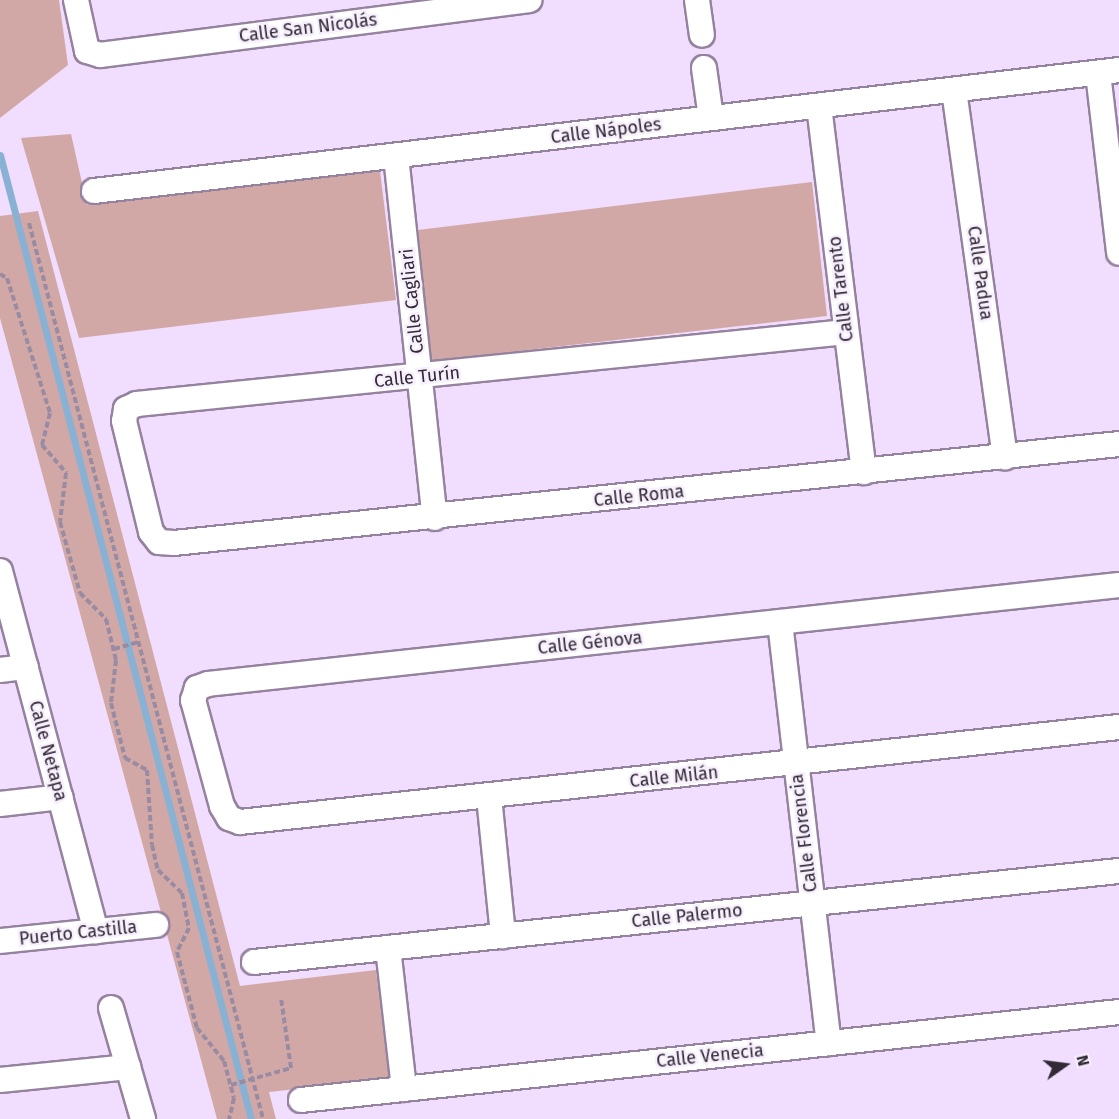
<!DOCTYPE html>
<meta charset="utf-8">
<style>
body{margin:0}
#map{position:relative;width:1119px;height:1119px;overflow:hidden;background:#f1ddfd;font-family:"Fira Sans",sans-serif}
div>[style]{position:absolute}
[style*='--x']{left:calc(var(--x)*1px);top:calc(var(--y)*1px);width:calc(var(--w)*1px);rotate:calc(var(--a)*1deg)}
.green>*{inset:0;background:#d2a8a7}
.stream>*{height:7px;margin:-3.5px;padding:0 3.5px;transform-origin:3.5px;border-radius:3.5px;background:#89b1d4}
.path>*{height:4px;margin-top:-2px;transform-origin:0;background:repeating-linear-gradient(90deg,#998ba2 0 6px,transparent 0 9px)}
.roads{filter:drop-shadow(2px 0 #94829f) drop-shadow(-2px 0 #94829f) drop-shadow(0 2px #94829f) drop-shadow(0 -2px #94829f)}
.minor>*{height:24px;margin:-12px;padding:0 12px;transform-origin:12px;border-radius:12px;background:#fff}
span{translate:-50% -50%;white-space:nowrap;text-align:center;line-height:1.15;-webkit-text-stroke:5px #f7effc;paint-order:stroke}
.street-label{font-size:18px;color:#312a36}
.north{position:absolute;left:1035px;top:1035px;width:60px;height:60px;-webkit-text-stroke:4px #f7effc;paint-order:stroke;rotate:76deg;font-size:16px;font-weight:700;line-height:24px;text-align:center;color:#312a36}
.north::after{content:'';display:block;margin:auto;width:21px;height:27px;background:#312a36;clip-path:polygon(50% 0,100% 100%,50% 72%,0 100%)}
</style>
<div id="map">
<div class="green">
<div style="clip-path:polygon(0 0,59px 0,68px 65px,0 118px)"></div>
<div style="clip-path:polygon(71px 134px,87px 205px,380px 171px,396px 300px,79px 338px,21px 138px)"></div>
<div style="clip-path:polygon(812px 182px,827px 316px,431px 361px,418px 230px)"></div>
<div style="clip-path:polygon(38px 211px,240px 986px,376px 970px,389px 1079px,269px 1092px,276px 1119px,217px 1119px,0 318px,0 216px)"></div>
</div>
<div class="stream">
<div style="--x:0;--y:155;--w:996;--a:75.41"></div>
</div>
<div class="path">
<div style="--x:29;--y:223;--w:926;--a:75.36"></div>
<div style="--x:0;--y:274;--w:8;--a:30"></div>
<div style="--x:7;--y:278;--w:142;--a:72.3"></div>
<div style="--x:50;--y:413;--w:33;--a:104"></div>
<div style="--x:42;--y:445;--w:37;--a:49"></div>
<div style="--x:66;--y:473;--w:49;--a:97"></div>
<div style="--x:60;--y:522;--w:74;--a:74.3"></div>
<div style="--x:80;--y:593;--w:37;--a:45"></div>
<div style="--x:106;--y:619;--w:42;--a:76.3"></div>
<div style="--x:116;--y:660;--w:43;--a:96.6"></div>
<div style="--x:111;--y:703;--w:57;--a:75.7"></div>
<div style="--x:125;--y:758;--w:25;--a:29"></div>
<div style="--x:147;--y:770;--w:75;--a:86.2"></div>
<div style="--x:152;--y:845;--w:26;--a:77"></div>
<div style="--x:158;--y:870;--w:33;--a:44"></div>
<div style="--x:182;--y:893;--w:36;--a:79"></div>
<div style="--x:189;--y:928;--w:27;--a:117"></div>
<div style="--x:177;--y:952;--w:79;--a:75.3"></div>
<div style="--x:197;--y:1028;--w:43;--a:50.7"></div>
<div style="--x:224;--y:1061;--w:38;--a:75"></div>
<div style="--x:234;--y:1098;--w:22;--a:103"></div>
<div style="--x:114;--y:649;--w:26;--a:-16"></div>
<div style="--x:231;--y:1085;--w:62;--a:-15.8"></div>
<div style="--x:291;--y:1068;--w:71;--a:-98.1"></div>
</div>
<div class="roads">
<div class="minor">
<div style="--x:76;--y:0;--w:52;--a:77.8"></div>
<div style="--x:87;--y:51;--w:14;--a:17"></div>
<div style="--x:100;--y:55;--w:433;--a:-7.3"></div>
<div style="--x:697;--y:0;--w:35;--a:82"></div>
<div style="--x:704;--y:68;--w:50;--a:82"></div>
<div style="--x:1098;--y:73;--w:181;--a:83.3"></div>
<div style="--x:954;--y:90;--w:371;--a:82.1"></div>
<div style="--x:819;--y:106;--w:369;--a:83"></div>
<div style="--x:396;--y:156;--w:364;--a:83.9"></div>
<div style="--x:94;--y:191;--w:1032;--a:-6.73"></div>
<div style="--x:846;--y:332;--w:713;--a:174.2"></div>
<div style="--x:137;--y:404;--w:12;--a:156"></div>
<div style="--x:126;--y:409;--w:12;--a:99"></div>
<div style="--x:124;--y:421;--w:114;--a:76.3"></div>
<div style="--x:151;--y:532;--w:13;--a:51"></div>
<div style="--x:159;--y:542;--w:15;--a:4"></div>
<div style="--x:174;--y:543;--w:950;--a:-5.98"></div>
<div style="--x:0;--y:571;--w:373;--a:75.1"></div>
<div style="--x:1119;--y:585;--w:916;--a:173.8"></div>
<div style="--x:208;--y:684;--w:12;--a:160"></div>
<div style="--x:197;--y:688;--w:13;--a:108"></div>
<div style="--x:193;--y:700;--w:110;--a:74.7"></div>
<div style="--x:222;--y:806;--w:14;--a:60"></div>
<div style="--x:229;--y:818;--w:12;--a:20"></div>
<div style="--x:240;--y:822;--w:884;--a:-6.17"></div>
<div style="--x:780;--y:622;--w:424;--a:83.4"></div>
<div style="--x:0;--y:670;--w:26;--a:-7"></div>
<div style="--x:489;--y:797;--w:140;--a:84.2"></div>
<div style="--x:0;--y:804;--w:61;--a:-6.5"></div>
<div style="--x:0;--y:941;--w:157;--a:-5.9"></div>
<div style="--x:388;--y:948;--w:142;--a:83.5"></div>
<div style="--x:254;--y:962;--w:870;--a:-6.01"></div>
<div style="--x:111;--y:1008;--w:116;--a:73.9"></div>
<div style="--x:0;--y:1080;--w:129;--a:-5.8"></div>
<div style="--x:301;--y:1100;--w:823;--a:-6.14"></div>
</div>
</div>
<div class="street-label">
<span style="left:308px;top:28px;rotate:-7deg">Calle San Nicolás</span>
<span style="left:606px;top:131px;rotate:-7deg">Calle Nápoles</span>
<span style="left:980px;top:273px;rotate:82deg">Calle Padua</span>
<span style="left:841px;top:289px;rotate:-97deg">Calle Tarento</span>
<span style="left:412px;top:301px;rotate:-96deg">Calle Cagliari</span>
<span style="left:417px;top:377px;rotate:-6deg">Calle Turín</span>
<span style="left:639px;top:496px;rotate:-6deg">Calle Roma</span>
<span style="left:590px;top:643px;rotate:-6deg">Calle Génova</span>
<span style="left:48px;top:751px;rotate:75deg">Calle Netapa</span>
<span style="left:674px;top:777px;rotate:-6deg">Calle Milán</span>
<span style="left:804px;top:833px;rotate:-97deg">Calle Florencia</span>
<span style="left:687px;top:916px;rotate:-6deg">Calle Palermo</span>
<span style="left:78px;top:933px;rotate:-6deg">Puerto Castilla</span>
<span style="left:710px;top:1056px;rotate:-6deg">Calle Venecia</span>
</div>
<div class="north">N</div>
</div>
